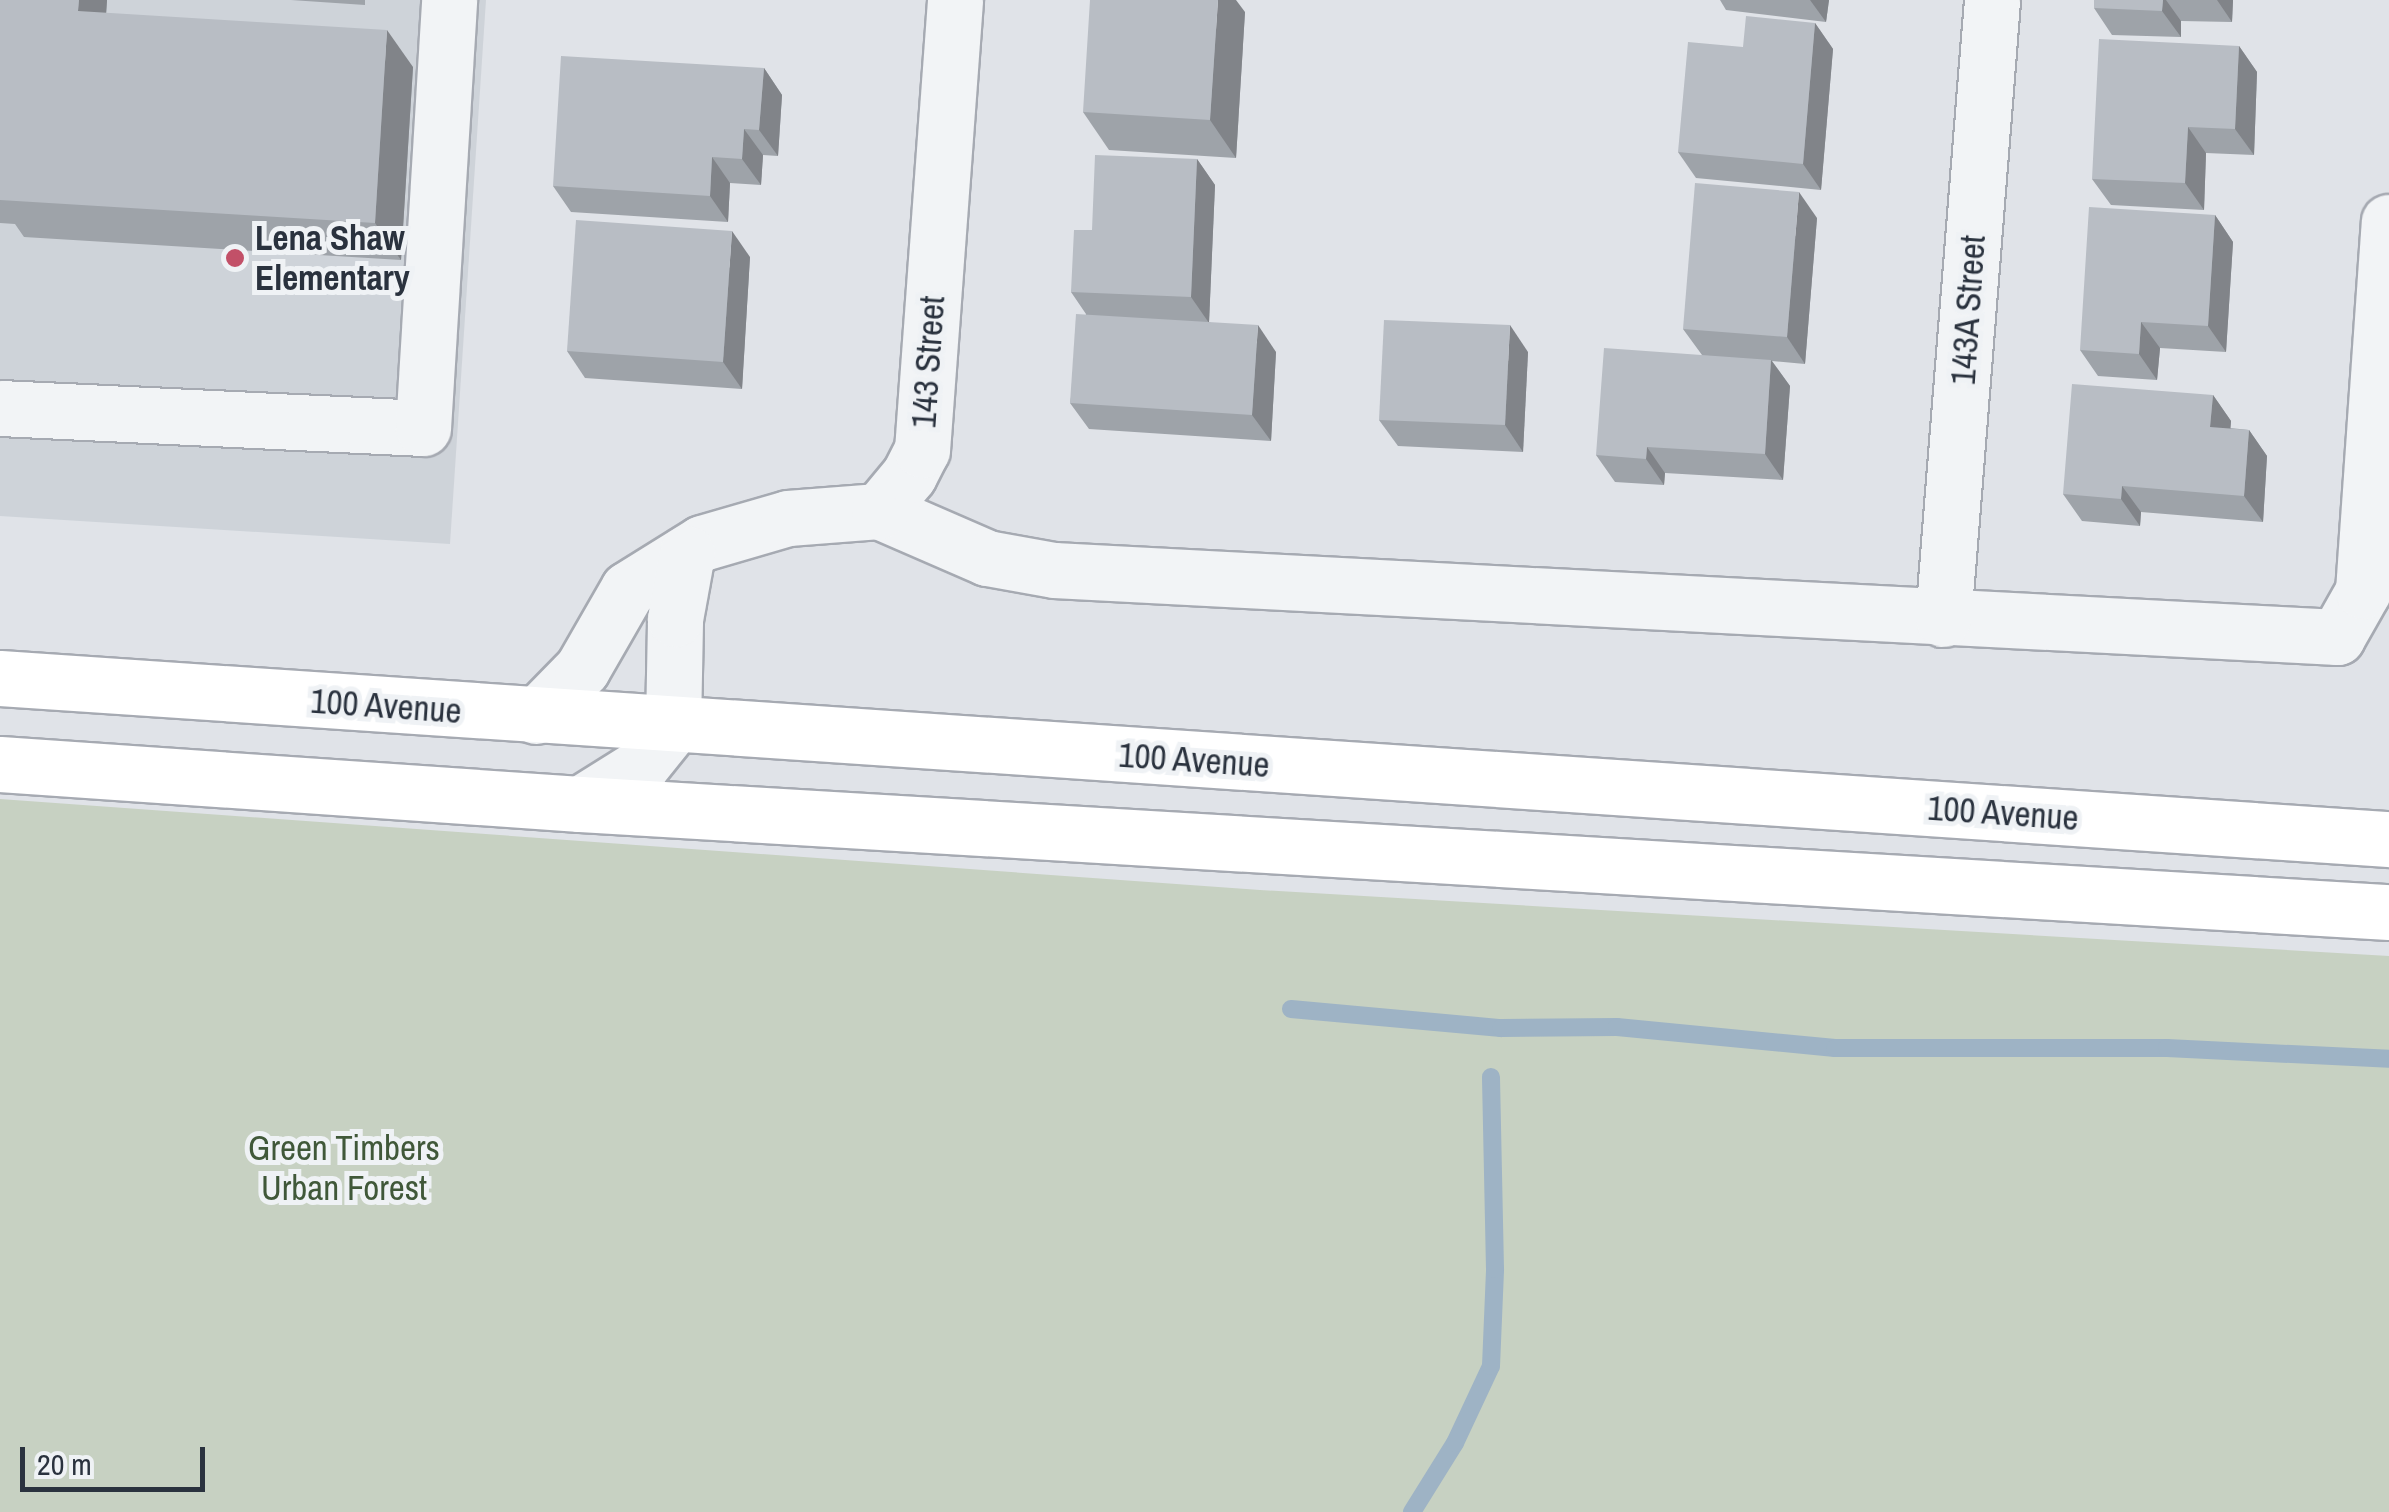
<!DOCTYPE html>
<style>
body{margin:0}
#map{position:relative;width:2389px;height:1512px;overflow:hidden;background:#e0e3e8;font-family:"Archivo Narrow",sans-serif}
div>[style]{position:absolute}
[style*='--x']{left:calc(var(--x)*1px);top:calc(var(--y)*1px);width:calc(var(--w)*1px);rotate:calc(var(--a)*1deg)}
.built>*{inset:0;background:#ced3d9}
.green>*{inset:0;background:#c7d1c2}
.stream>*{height:18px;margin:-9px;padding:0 9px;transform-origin:9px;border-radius:9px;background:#9eb3c5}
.roads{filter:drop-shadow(2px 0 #a6aab2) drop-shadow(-2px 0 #a6aab2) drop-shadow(0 2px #a6aab2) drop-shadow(0 -2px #a6aab2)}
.minor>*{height:55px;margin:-27.5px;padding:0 27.5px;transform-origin:27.5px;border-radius:27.5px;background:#f2f4f6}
.major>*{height:55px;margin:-27.5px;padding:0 27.5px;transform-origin:27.5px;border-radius:27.5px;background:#fff}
.wall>*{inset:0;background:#9ea3a9}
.shaded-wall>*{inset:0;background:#818489}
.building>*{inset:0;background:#b8bdc4}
.dots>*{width:28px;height:28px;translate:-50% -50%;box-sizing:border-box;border:5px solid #eff2f5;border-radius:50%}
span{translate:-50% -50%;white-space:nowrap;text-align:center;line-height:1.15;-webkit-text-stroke:10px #eff2f5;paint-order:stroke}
.poi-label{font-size:35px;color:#2a323e;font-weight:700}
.left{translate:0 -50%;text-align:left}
.street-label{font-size:35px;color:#2a323e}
.park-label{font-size:35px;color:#405839}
.scale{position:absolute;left:20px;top:1447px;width:185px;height:45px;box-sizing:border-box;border:5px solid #2a323e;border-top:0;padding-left:12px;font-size:30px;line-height:35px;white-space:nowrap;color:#2a323e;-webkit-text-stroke:8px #eff2f5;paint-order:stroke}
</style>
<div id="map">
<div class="built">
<div style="clip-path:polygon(0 0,486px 0,450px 544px,0 516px)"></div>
</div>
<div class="green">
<div style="clip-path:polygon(0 799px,1260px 890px,2389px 956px,2389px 1512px,0 1512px)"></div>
</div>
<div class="stream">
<div style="--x:1291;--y:1009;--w:211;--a:5.2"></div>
<div style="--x:1501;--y:1028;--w:116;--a:-0.5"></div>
<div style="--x:1617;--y:1027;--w:219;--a:5.5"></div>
<div style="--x:1835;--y:1048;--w:332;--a:0"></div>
<div style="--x:2167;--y:1048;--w:222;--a:2.8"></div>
<div style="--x:1412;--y:1512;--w:81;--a:-58.1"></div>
<div style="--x:1455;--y:1443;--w:85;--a:-64.9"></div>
<div style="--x:1491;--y:1366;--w:97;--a:-87.6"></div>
<div style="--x:1495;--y:1269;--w:192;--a:-91.2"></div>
</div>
<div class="roads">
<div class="minor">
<div style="--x:0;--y:408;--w:423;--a:2.7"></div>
<div style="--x:423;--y:428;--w:429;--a:-86.5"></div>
<div style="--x:879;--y:511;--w:118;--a:23.5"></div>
<div style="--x:987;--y:558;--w:68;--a:10.2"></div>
<div style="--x:1054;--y:570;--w:1285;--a:2.99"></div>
<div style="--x:2337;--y:637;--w:53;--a:-60.5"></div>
<div style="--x:2363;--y:591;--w:370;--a:-86"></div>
<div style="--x:1943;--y:619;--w:621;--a:-85.47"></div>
<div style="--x:536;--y:716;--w:66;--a:-45.6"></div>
<div style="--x:582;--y:669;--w:92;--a:-60.1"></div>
<div style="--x:628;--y:589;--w:87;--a:-31.9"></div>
<div style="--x:702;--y:543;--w:90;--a:-16.2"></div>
<div style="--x:788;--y:518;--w:91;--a:-4.4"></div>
<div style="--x:879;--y:511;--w:47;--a:-50.2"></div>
<div style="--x:909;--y:475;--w:28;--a:-63"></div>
<div style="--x:922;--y:450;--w:451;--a:-85.8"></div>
<div style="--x:580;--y:804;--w:72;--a:-31.9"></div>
<div style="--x:641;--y:766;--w:51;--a:-51.3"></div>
<div style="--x:673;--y:726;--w:107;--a:-88.9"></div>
<div style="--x:675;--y:619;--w:67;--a:-79.7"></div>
</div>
<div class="major">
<div style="--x:0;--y:678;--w:2394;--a:3.86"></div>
<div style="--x:0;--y:764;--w:581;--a:3.95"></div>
<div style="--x:580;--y:804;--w:1812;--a:3.42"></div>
</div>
</div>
<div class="wall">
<div style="clip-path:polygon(0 0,107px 0,106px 13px,413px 67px,401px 260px,24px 237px,15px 224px,0 223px)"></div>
<div style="clip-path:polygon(291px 0,365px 0,365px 5px)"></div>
<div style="clip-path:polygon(1720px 0,1829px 0,1826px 22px,1726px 10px)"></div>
<div style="clip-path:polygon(2094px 0,2233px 0,2232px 22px,2181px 21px,2181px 37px,2112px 35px,2094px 8px)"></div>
<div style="clip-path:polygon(1245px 12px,1236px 158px,1109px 150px,1083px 112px)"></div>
<div style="clip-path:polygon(1815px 23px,1833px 49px,1821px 190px,1696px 178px,1678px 152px,1743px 47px)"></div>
<div style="clip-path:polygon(2239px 46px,2257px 72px,2254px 155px,2206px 153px,2204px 210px,2111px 205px,2092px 179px)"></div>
<div style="clip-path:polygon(764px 68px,782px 95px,778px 156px,763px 155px,761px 185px,730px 183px,728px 222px,571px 212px,553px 186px)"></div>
<div style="clip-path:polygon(1197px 159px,1215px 185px,1209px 322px,1276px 352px,1271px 441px,1089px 429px,1070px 403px,1086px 314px,1071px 292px,1092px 230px)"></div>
<div style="clip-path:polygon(2215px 215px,2233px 242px,2226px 352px,2160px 348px,2157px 380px,2098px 376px,2080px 350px)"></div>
<div style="clip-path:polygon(1817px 218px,1805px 364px,1772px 361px,1790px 386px,1783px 480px,1665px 473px,1664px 485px,1615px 482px,1596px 455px,1702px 355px,1683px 329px)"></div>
<div style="clip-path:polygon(750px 257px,742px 389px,585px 378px,567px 351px)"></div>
<div style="clip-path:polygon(1528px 352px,1523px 452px,1398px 446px,1379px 420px)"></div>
<div style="clip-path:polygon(2213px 395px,2231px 421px,2230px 428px,2249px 430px,2267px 456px,2263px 522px,2141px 512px,2140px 526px,2082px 521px,2063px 494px)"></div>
</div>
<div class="shaded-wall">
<div style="clip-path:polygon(79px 0,107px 0,104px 48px,78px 11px)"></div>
<div style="clip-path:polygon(1218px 0,1236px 0,1245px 12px,1236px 158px,1210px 120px)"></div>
<div style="clip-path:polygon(1810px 0,1829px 0,1826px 22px)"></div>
<div style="clip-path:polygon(2163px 0,2166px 0,2181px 21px,2181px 37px,2162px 11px)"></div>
<div style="clip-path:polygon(2217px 0,2233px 0,2232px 22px)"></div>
<div style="clip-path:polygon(1815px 23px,1833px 49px,1821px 190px,1803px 164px)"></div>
<div style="clip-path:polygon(387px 30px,413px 67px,401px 260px,375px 223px)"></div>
<div style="clip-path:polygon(2239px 46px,2257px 72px,2254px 155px,2235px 129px)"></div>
<div style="clip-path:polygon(764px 68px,782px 95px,778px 156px,759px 130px)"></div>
<div style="clip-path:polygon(2188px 127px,2206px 153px,2204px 210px,2185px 183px)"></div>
<div style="clip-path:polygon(744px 129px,763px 155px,761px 185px,742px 159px)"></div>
<div style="clip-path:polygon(712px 157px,730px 183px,728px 222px,710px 196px)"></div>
<div style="clip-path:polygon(1197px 159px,1215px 185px,1209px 323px,1191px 297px)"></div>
<div style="clip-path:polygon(1799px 192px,1817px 218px,1805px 364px,1787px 337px)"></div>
<div style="clip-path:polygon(2215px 215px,2233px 242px,2226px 352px,2208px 326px)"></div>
<div style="clip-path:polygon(732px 231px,750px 257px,742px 389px,723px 362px)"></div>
<div style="clip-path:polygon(2141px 322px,2160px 348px,2157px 380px,2139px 354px)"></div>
<div style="clip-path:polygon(1258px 325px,1276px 352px,1271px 441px,1252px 415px)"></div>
<div style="clip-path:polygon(1510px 325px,1528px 352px,1523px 452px,1505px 425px)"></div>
<div style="clip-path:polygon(1771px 360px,1790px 386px,1783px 480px,1765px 454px)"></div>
<div style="clip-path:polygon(2213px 395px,2231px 421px,2229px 453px,2210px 427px)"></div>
<div style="clip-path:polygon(2249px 430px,2267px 456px,2263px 522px,2244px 496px)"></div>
<div style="clip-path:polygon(1647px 447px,1665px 473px,1664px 485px,1646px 459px)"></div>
<div style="clip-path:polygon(2122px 486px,2141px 512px,2140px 526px,2121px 499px)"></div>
</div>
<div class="building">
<div style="clip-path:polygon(0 0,79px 0,78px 11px,387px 30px,375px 223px,0 200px)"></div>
<div style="clip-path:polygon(1090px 0,1218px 0,1210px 120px,1083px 112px)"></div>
<div style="clip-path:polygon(2094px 0,2163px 0,2162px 11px,2094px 8px)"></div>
<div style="clip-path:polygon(1746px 16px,1815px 23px,1803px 164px,1678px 152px,1688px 42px,1743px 47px)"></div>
<div style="clip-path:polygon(2099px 39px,2239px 46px,2235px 129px,2188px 127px,2185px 183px,2092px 179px)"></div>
<div style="clip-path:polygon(561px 56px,764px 68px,759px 130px,744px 129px,742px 159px,712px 157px,710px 196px,553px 186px)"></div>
<div style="clip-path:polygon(1095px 155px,1197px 159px,1191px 297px,1071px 292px,1074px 230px,1092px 230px)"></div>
<div style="clip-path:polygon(1695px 183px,1799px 192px,1787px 337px,1683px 329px)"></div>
<div style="clip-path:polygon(2089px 207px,2215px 215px,2208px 326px,2141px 322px,2139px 354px,2080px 350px)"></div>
<div style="clip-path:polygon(576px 220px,732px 231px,723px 362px,567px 351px)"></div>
<div style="clip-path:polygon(1076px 314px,1258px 325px,1252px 415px,1070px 403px)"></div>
<div style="clip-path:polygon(1384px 320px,1510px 325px,1505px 425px,1379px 420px)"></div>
<div style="clip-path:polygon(1604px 348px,1771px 360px,1765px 454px,1647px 447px,1646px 459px,1596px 455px)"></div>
<div style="clip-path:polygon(2072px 384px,2213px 395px,2210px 427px,2249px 430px,2244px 496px,2122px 486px,2121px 499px,2063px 494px)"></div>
</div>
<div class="dots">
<div style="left:235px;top:258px;background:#c25068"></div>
</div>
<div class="poi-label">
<span class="left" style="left:255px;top:258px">Lena Shaw<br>Elementary</span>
</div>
<div class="street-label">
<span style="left:1968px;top:310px;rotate:-86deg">143A Street</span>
<span style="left:928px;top:362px;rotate:-86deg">143 Street</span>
<span style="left:386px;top:706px;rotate:4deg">100 Avenue</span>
<span style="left:1194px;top:760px;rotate:4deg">100 Avenue</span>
<span style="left:2003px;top:813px;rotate:4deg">100 Avenue</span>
</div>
<div class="park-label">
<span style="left:344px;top:1168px">Green Timbers<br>Urban Forest</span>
</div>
<div class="scale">20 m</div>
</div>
